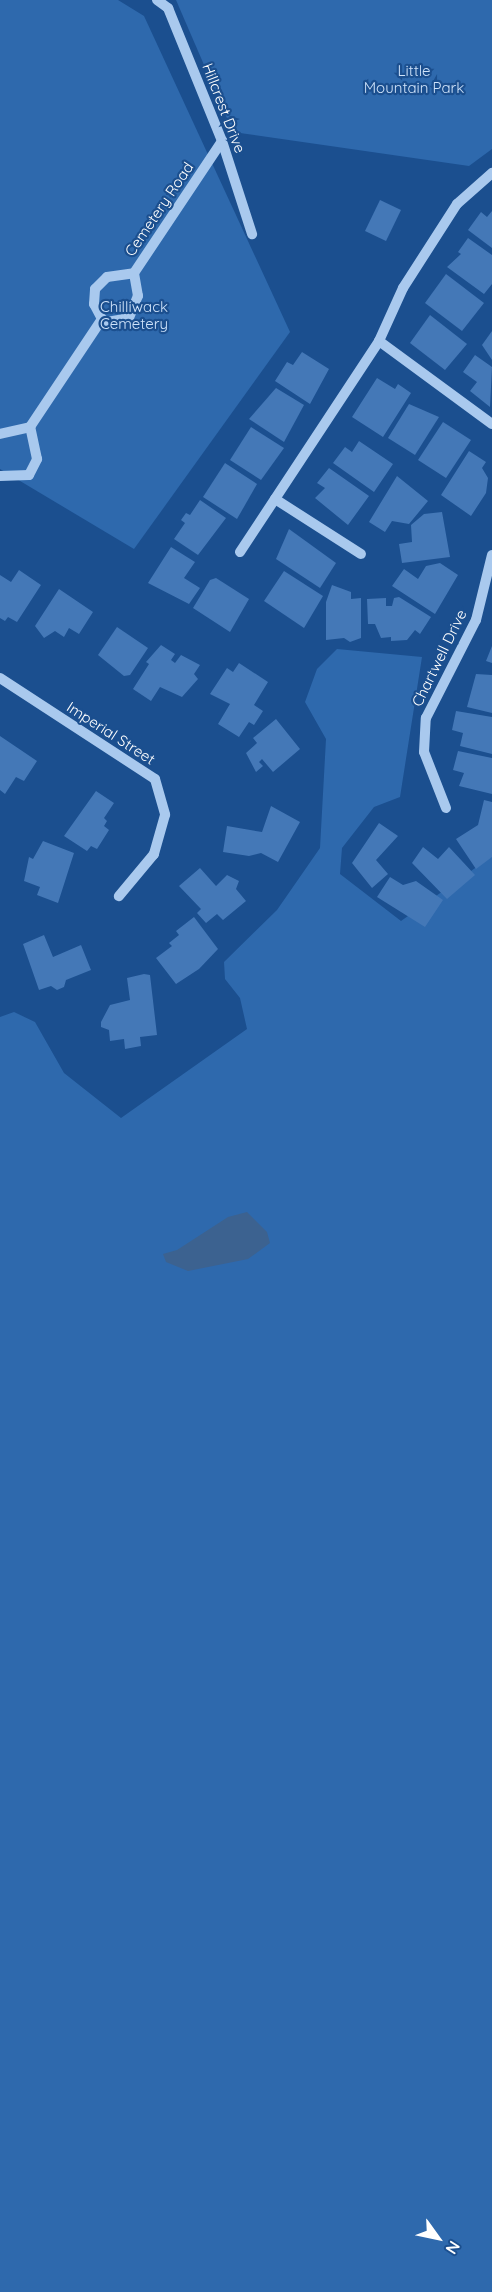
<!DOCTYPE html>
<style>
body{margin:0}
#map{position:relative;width:492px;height:2292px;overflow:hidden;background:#1b4f8f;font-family:Quicksand,sans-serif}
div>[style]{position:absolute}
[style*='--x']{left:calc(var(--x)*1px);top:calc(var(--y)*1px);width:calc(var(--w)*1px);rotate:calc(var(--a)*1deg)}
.green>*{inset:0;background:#2e69ad}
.water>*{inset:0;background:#3c6290}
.building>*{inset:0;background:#4478b7}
.minor>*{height:10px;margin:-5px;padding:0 5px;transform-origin:5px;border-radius:5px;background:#a9c9ee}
span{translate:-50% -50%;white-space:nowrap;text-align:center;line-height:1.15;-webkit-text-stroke:4.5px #1b4f8f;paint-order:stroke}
.park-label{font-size:15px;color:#cfe3fa}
.street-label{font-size:15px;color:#fff}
.north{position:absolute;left:408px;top:2208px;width:60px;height:60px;-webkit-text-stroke:4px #1b4f8f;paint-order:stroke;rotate:123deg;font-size:16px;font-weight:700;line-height:24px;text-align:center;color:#fff}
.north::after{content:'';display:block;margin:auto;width:21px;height:27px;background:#fff;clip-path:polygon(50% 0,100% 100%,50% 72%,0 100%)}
</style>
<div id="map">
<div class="green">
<div style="clip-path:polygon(0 0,118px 0,144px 16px,290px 332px,134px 549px,0 469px)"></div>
<div style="clip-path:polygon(176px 0,492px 0,492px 149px,469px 166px,233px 132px)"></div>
<div style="clip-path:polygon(337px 649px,422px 657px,400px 797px,374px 807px,342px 848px,340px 874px,401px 921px,492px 856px,492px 2292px,0 2292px,0 1017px,14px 1012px,35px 1022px,64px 1073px,121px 1118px,247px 1029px,240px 998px,225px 979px,224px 962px,277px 910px,320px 848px,326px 739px,305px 702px,317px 669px)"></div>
</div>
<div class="water">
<div style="clip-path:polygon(247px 1212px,267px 1232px,270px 1243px,248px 1259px,188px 1271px,166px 1262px,163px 1254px,177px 1250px,228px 1217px)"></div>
</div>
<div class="building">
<div style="clip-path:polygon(380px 200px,401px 210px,386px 241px,365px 231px)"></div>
<div style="clip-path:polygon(492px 211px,492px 248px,468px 230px,481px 212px,487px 217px)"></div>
<div style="clip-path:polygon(468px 238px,492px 255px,492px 284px,484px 294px,447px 267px,461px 254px,458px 252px)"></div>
<div style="clip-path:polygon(446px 274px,484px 303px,462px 331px,425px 303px)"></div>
<div style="clip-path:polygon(430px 315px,467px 344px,445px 370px,410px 343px)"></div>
<div style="clip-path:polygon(492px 331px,492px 360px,482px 345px)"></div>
<div style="clip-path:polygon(302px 352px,329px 369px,310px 404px,275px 381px,287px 362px,293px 365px)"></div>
<div style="clip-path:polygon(475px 355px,492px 367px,490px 407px,470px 391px,477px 382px,463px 372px)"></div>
<div style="clip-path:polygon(377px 378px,395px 389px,398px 384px,411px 393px,383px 437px,352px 417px)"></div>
<div style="clip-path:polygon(276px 388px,304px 405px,284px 442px,249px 419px)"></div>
<div style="clip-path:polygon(409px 404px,439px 417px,415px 455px,388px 438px)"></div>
<div style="clip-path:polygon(443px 422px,471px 440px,446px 478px,418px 460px)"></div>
<div style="clip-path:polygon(251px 427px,284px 448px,261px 480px,230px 460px)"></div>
<div style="clip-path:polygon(359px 441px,393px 464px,374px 492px,333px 463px,345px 447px,352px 452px)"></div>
<div style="clip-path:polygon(469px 451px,486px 462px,482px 468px,488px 478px,486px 493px,471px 516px,441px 495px)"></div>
<div style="clip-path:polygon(225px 463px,257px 484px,237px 519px,203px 497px)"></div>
<div style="clip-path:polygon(329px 468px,369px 496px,348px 525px,315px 498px,325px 488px,317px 483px)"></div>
<div style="clip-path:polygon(397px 476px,428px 501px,409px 524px,392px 521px,385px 532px,369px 522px)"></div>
<div style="clip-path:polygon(200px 500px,226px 518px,198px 555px,174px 539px,185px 523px,181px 520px,186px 513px,190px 515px)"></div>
<div style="clip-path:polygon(442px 512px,450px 557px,402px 563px,399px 544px,412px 542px,411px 525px,424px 514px)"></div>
<div style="clip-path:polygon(289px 529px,336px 563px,320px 588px,276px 559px)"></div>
<div style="clip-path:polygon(171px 547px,195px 562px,184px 578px,200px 588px,189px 604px,148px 583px)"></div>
<div style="clip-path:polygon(440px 563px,458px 575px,435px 614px,392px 586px,404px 569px,418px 579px,426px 566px)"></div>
<div style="clip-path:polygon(19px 570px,41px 585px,17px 622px,8px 617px,5px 621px,0 618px,0 575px,11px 582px)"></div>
<div style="clip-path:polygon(284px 571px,323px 596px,304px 628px,264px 601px)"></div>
<div style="clip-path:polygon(216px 578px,249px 599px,230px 632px,193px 608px,210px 580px)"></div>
<div style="clip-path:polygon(332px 585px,351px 592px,351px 599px,361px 598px,361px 638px,350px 642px,344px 638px,326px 640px,326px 602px)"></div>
<div style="clip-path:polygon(59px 589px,93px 612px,79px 634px,69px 628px,64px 637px,55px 631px,44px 638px,35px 626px)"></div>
<div style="clip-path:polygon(399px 597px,431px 617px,420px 634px,415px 630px,407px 640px,391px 641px,391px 637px,381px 638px,375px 624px,368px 624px,367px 599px,386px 598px,386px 606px,392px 606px,394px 598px)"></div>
<div style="clip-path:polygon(117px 627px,148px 648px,130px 675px,124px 676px,98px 655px)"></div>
<div style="clip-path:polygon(161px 645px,175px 654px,171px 660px,175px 663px,181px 655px,200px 665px,194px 674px,198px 679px,182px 697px,160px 687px,151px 701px,133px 689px,149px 664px,146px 662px)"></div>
<div style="clip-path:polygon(492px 646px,492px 663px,486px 661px)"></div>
<div style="clip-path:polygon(239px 663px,268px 682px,254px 705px,263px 711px,254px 725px,249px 722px,239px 737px,218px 724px,230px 704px,210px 694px,227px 668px,233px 672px)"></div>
<div style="clip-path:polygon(476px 674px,492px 675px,492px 713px,467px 707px)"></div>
<div style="clip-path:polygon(456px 711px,492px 717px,492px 754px,460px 746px,463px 733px,452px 730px)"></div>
<div style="clip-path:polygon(276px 719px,300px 749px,273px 772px,262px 759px,259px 762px,263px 766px,256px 772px,246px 753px,257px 743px,253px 738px)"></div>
<div style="clip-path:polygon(0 736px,37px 761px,24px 781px,16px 777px,5px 794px,0 790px)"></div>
<div style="clip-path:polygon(458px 751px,492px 758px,492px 794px,459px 786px,464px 773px,453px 770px)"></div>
<div style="clip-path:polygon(96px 791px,114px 803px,104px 818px,107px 821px,104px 826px,109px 830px,97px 849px,91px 846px,87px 851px,64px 836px)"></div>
<div style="clip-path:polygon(484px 800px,492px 802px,492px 857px,476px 869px,456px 839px,478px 825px)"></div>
<div style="clip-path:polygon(271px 806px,300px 822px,278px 862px,261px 853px,249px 856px,223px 852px,227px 826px,262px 832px)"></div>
<div style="clip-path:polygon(379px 823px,398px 836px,376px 860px,388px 874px,372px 888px,352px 863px)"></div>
<div style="clip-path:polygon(43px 841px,74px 853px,58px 903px,37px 895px,40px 887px,24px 881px,29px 857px,33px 859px)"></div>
<div style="clip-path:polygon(423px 847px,438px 859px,449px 847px,475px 875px,447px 899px,412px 863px)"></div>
<div style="clip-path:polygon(200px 868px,216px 886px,227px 875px,239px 881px,236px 889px,246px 901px,223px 920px,217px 914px,206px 923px,197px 913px,201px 909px,179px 886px)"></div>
<div style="clip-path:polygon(390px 877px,403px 885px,416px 881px,443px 900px,425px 927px,377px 897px)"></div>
<div style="clip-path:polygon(194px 917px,218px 949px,199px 969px,176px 984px,156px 958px,172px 946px,169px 943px,179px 935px,176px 931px)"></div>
<div style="clip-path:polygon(44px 935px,53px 957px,81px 945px,91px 970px,66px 980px,64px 987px,57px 990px,51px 986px,39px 990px,23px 944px)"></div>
<div style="clip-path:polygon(144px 974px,150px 975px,157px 1035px,140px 1037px,141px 1046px,125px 1049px,124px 1039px,110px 1041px,109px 1030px,101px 1027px,101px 1022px,110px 1005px,130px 1000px,127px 978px)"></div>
</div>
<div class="minor">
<div style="--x:157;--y:0;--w:14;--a:36"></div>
<div style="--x:168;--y:8;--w:144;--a:67.9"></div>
<div style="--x:222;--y:141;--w:98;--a:72.1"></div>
<div style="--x:102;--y:319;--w:6;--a:31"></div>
<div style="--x:107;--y:322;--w:22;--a:-10"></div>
<div style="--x:129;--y:318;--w:24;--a:-68"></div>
<div style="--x:138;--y:296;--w:23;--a:-100"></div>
<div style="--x:134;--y:273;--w:159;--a:-56.3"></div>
<div style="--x:102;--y:319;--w:17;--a:-118"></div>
<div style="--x:94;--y:304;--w:15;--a:-86"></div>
<div style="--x:95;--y:289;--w:17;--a:-45"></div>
<div style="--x:107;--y:277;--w:27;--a:-8"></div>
<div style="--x:379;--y:341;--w:140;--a:36.3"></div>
<div style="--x:0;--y:434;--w:31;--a:-13"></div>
<div style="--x:0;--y:476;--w:29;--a:-2"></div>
<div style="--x:29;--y:475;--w:18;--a:-63"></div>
<div style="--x:37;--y:459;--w:33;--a:-102"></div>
<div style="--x:30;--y:427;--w:130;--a:-56.3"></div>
<div style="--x:275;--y:499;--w:102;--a:32.6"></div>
<div style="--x:240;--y:552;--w:253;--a:-56.6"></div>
<div style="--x:379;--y:341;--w:58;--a:-65.6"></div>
<div style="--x:403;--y:288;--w:100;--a:-57.3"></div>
<div style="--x:457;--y:204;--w:47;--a:-41.5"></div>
<div style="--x:0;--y:678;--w:185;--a:33.1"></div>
<div style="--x:155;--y:779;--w:37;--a:74"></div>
<div style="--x:165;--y:815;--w:41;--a:105.8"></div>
<div style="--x:154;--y:854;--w:55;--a:129.8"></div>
<div style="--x:446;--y:808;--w:60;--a:-111.4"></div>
<div style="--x:424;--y:752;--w:34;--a:-87"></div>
<div style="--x:426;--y:718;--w:110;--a:-63"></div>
<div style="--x:476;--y:620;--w:67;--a:-76.2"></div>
</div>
<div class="park-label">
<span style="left:414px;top:79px">Little<br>Mountain Park</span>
<span style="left:134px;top:315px">Chilliwack<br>Cemetery</span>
</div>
<div class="street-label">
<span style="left:224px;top:108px;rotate:69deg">Hillcrest Drive</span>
<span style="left:159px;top:209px;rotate:-56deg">Cemetery Road</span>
<span style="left:439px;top:658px;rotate:-64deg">Chartwell Drive</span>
<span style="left:111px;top:733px;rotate:33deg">Imperial Street</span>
</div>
<div class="north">N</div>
</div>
